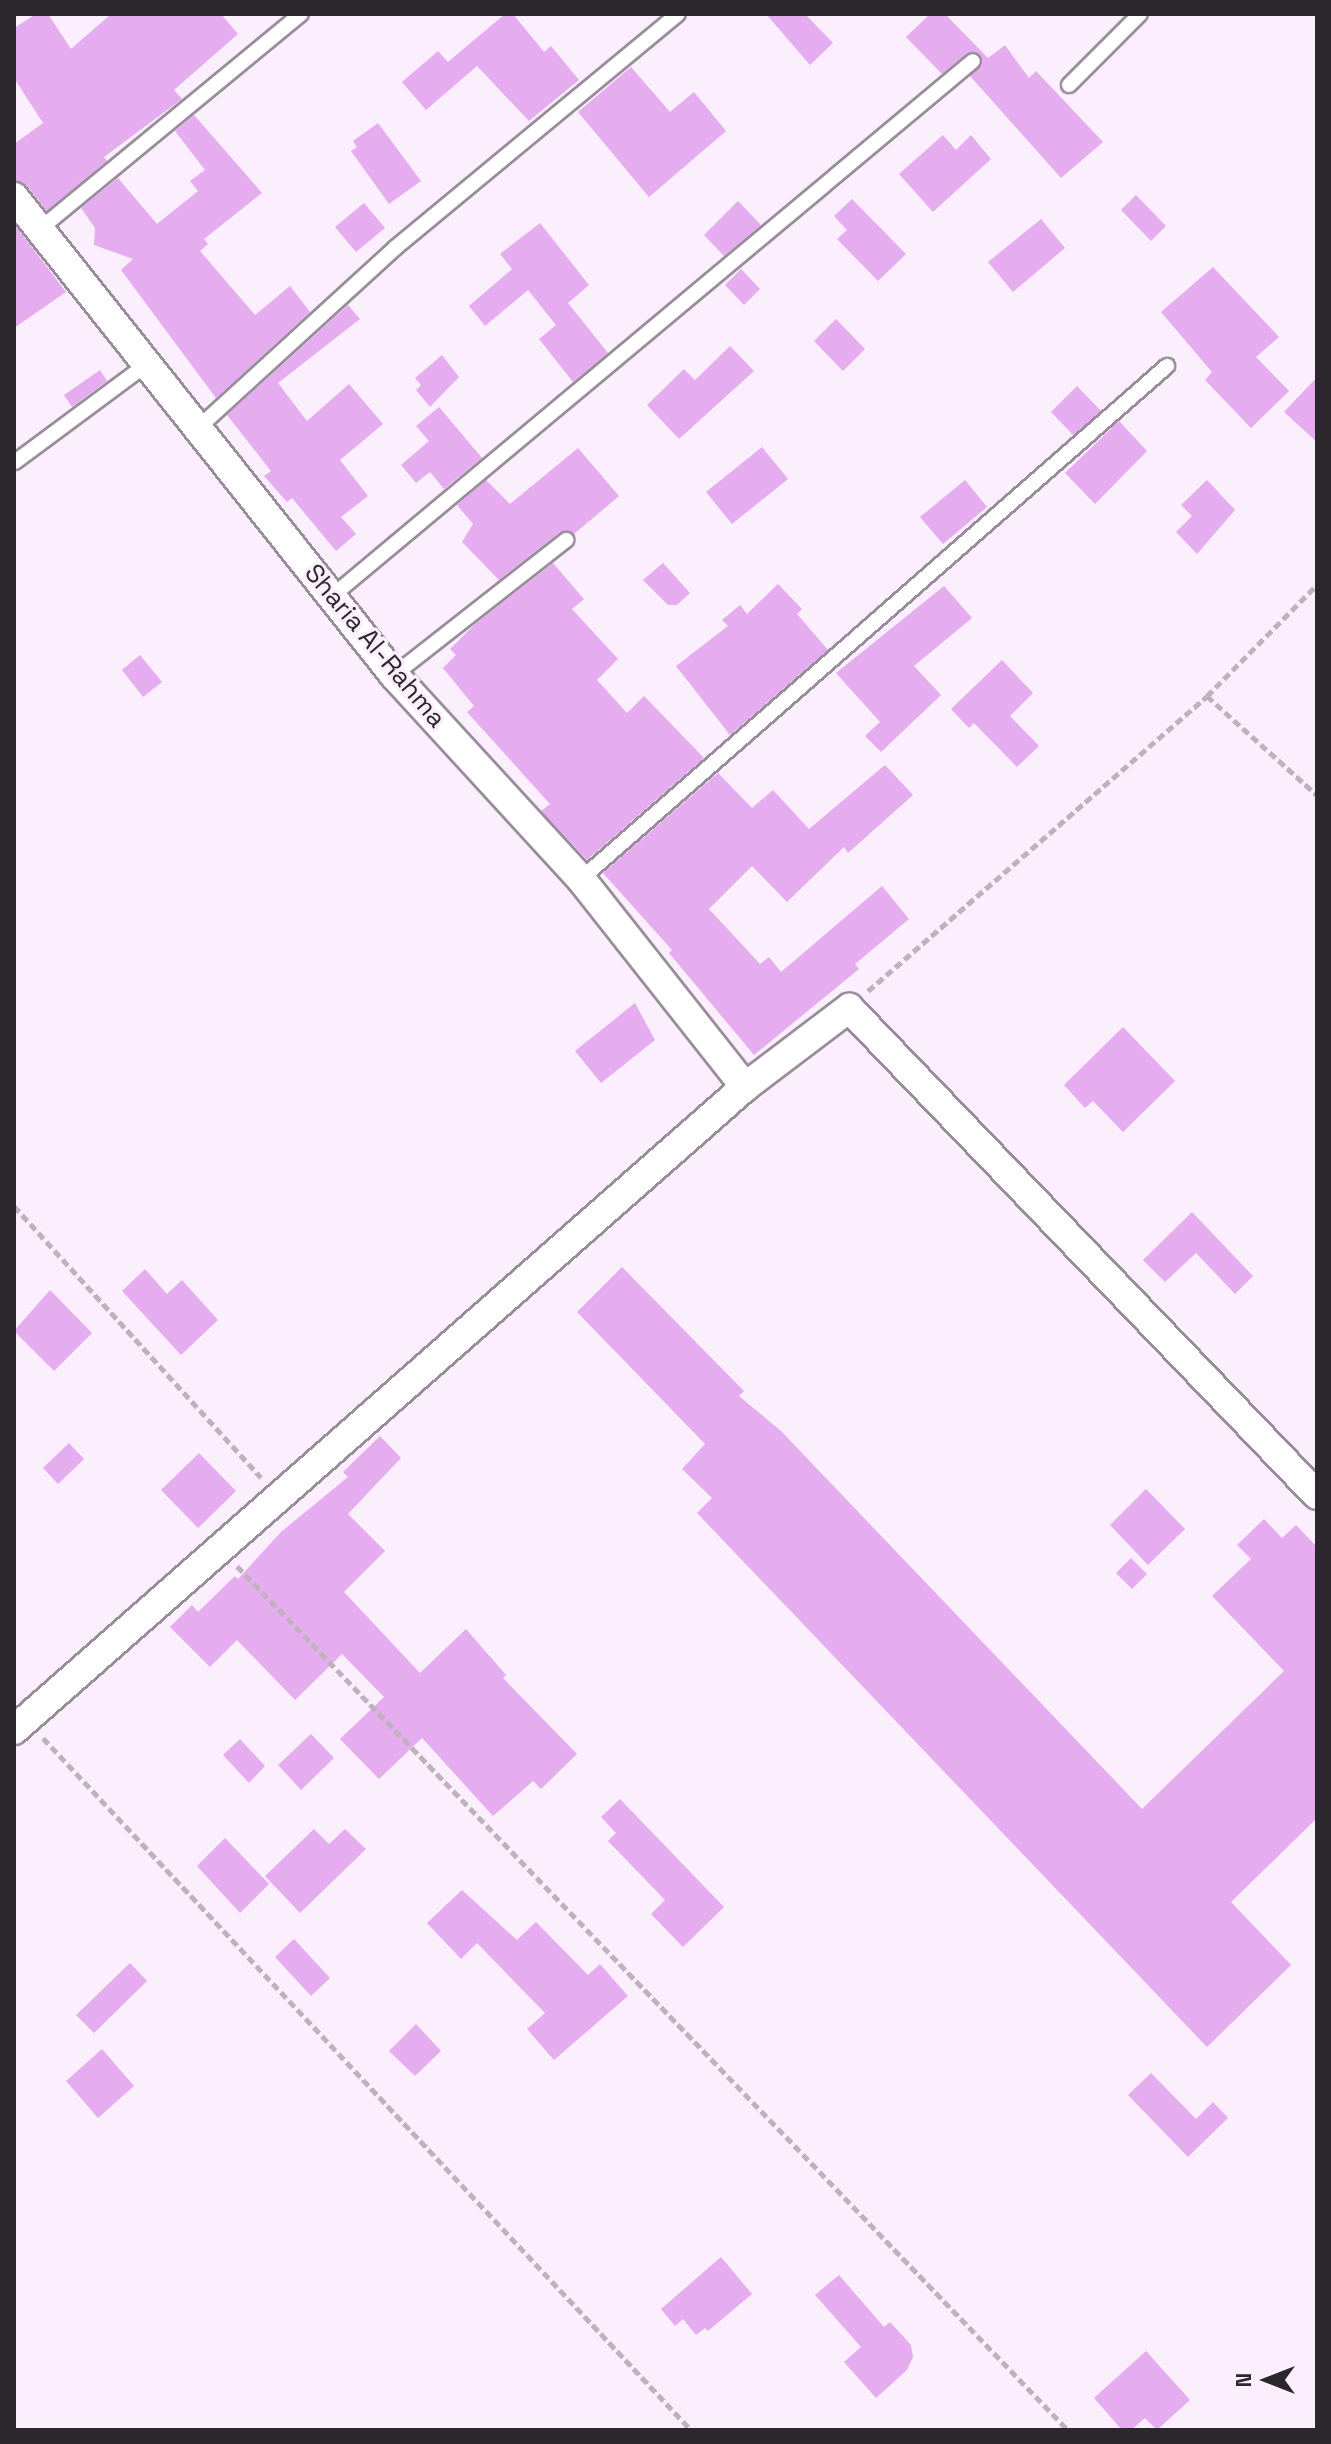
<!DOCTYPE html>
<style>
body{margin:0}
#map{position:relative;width:1331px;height:2444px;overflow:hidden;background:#fbeefd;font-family:"Space Grotesk",sans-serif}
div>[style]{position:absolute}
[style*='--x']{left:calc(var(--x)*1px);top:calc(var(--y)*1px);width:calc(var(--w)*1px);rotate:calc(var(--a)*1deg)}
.building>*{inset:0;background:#e5acf0}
.path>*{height:5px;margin-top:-2.5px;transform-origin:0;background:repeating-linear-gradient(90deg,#bdb2be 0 8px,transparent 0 12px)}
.roads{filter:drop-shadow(2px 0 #998d9b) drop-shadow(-2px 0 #998d9b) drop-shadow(0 2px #998d9b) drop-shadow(0 -2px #998d9b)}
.lane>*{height:14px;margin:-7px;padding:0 7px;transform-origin:7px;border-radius:7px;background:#fff}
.street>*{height:28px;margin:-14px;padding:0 14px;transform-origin:14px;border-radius:14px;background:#fff}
span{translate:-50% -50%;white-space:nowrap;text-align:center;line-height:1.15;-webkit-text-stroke:6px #fbeefd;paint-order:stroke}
.street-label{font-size:26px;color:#2c272d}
.frame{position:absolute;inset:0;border:16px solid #2c272d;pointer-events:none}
.north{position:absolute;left:1227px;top:2340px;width:80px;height:80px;-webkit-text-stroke:6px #fbeefd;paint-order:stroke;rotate:270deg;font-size:22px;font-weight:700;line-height:32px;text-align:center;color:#2c272d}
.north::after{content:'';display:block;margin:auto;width:28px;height:36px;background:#2c272d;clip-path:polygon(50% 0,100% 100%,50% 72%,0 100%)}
</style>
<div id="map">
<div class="building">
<div style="clip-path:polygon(36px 14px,48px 14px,71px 49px,111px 14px,221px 14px,238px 34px,174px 90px,182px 99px,104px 157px,107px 161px,47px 211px,27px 186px,14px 180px,14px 144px,43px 123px,14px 78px,14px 28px)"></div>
<div style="clip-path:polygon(505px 14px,513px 14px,544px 52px,551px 46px,579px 80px,529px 121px,477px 66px,426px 110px,402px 82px,438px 51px,448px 62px)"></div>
<div style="clip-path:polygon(766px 14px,805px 14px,833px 43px,810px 65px)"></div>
<div style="clip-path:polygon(930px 14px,945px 14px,988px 58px,1005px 45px,1029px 78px,1036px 71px,1103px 142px,1061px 178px,970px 76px,982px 65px,980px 54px,967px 53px,942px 74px,906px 37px)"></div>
<div style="clip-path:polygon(631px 67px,670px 112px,694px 92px,726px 131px,649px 197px,578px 112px)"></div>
<div style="clip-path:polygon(194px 115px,262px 193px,204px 239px,208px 244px,200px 251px,255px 315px,290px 286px,310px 312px,216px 398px,121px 270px,133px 259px,94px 245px,95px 228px,81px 208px,118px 178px,157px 224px,198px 191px,190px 181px,205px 170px,175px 131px)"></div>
<div style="clip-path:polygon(378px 123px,421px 181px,389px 204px,351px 151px,357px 147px,353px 141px)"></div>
<div style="clip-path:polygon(943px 135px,956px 150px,971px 135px,991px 159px,933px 212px,899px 174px)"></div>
<div style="clip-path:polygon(1136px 195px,1166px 226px,1151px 241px,1121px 210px)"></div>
<div style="clip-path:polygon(852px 199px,906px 254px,878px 281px,837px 239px,847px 230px,834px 216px)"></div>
<div style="clip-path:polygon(738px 201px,761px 225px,724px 256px,704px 235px)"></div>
<div style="clip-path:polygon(364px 203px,385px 228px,356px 252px,335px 227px)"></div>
<div style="clip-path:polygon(1041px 219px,1065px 248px,1013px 292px,988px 262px)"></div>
<div style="clip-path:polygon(540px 223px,589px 285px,568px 303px,608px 353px,573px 382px,539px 339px,556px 325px,528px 290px,485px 326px,469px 306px,512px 269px,500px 254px)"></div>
<div style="clip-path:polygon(14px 224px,66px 292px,14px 328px)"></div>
<div style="clip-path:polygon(1213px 267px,1279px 337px,1256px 357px,1289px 391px,1251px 428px,1205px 380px,1212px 372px,1161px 312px)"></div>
<div style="clip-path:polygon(741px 269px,760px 289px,744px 305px,725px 285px)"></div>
<div style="clip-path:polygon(348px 305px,360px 319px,278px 383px,307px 421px,349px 384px,383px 424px,340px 460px,368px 496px,341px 517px,356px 534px,336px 551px,292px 498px,287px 502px,264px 476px,271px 471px,227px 415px)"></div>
<div style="clip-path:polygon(836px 319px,865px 349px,843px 371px,814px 341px)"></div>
<div style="clip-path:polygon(730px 346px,754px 371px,679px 439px,647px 405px,684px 369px,695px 380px)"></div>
<div style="clip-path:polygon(442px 355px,459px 377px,430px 407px,416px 390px,421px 385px,415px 378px)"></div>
<div style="clip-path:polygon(100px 370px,107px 381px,72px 407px,64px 395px)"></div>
<div style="clip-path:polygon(1317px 377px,1317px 442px,1284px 412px)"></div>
<div style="clip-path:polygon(1077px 386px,1101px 411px,1073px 435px,1051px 412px)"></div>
<div style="clip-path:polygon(439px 407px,482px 458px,444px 489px,430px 472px,416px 483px,401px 465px,429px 441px,416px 426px)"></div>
<div style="clip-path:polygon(1119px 421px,1147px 451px,1095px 504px,1065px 473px)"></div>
<div style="clip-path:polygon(762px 447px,788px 479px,732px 524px,706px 492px)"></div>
<div style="clip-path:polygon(578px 448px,619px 496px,574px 534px,560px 532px,499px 580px,462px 542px,473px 524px,457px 505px,486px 480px,510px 504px)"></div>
<div style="clip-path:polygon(965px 480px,987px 507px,943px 544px,920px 517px)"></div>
<div style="clip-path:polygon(1207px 480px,1235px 510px,1197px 554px,1176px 532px,1192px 516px,1181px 505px)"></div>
<div style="clip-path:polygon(553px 563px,584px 599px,572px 609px,618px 659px,597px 680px,627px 713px,644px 696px,704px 758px,587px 860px,541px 811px,550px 804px,467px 712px,474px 706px,443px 668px,456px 655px,450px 649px,475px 624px)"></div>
<div style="clip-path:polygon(663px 563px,690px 593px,677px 605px,668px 605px,643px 580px)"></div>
<div style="clip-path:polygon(778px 584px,802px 609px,797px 614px,828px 650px,730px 735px,676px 666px,728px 626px,722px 620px,740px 605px,747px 614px)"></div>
<div style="clip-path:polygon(944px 586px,972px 618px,914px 666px,941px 695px,881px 752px,865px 736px,880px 722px,836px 673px)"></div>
<div style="clip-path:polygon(140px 655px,162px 682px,143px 697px,122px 670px)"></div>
<div style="clip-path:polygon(1002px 660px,1033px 693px,1010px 716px,1039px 746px,1017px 767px,974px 723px,969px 728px,951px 709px)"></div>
<div style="clip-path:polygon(885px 765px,913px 795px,848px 853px,844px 847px,787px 902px,752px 866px,709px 909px,760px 964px,769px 957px,781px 972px,882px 886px,909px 919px,855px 964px,859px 969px,754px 1055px,669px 953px,672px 950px,603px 873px,718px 773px,752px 808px,773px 790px,809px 829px)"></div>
<div style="clip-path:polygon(635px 1003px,655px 1040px,601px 1083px,575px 1051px)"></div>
<div style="clip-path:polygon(1123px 1027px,1175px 1081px,1123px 1132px,1093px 1101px,1085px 1108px,1064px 1085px)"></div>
<div style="clip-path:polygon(1192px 1212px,1253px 1276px,1235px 1294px,1196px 1253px,1165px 1282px,1143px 1260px)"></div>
<div style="clip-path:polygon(622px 1267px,744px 1391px,739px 1396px,781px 1431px,1142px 1809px,1284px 1671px,1212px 1596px,1251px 1559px,1237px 1545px,1264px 1519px,1282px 1538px,1296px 1525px,1317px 1547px,1317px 1818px,1231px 1902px,1291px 1965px,1207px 2047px,697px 1513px,712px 1498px,682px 1469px,705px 1444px,577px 1312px)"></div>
<div style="clip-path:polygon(145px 1269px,167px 1294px,182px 1280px,218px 1320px,181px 1355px,122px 1291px)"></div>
<div style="clip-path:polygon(50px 1290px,92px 1333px,54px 1371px,14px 1331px)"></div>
<div style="clip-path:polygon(380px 1436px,401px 1458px,348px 1514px,385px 1551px,344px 1592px,420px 1673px,466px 1629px,506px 1675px,503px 1678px,577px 1754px,541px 1789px,533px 1781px,493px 1816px,422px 1738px,379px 1779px,340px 1739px,384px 1697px,342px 1654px,295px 1700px,237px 1640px,210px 1667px,170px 1627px,192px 1605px,198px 1612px,235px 1576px,238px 1579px,281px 1532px,348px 1477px,343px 1472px)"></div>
<div style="clip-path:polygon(69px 1443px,84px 1459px,58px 1484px,43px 1468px)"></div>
<div style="clip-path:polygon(199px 1453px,236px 1491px,198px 1528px,161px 1490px)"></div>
<div style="clip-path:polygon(1146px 1489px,1185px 1529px,1148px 1565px,1110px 1525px)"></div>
<div style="clip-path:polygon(1131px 1558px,1147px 1574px,1132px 1589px,1116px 1573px)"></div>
<div style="clip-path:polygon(311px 1734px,334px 1758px,301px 1790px,278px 1765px)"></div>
<div style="clip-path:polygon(240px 1739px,265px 1766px,249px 1783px,223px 1755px)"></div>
<div style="clip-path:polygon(620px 1799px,724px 1907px,683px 1947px,651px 1914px,665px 1900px,608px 1841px,616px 1833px,601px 1817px)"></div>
<div style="clip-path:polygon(314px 1829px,329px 1844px,345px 1829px,366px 1849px,300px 1913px,265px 1876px)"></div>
<div style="clip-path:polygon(225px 1838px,269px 1884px,240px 1913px,197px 1866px)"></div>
<div style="clip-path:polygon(462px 1890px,517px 1940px,536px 1922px,588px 1975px,600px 1964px,628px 1996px,554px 2060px,527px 2029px,545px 2013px,477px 1943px,461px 1959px,427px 1923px)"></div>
<div style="clip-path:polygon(294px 1939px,330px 1978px,311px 1996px,275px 1957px)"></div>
<div style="clip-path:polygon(130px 1963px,147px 1981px,94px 2033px,76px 2015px)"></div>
<div style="clip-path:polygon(416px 2024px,441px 2051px,415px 2076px,389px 2051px)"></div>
<div style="clip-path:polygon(102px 2049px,134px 2086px,98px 2118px,66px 2081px)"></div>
<div style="clip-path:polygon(1151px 2073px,1196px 2119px,1213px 2102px,1228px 2118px,1188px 2157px,1128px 2095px)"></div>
<div style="clip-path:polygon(721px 2257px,752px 2294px,708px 2331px,705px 2328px,696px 2335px,683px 2319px,675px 2326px,661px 2309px)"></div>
<div style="clip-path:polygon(839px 2275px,884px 2327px,890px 2322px,911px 2345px,913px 2357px,907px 2370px,876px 2398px,844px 2362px,861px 2347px,815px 2295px)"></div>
<div style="clip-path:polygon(1146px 2351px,1190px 2400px,1157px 2430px,1145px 2418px,1131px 2430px,1122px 2430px,1094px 2398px)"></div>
</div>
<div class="path">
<div style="--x:1207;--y:696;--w:148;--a:42"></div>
<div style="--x:868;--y:991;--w:449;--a:-41"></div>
<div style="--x:1207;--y:696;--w:156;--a:-45.3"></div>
<div style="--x:14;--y:1206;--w:367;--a:47.7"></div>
<div style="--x:237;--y:1566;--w:1199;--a:46.12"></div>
<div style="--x:43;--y:1738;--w:948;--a:46.88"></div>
</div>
<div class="roads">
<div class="lane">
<div style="--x:1069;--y:85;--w:100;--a:-45"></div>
<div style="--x:40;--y:229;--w:338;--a:-39.5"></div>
<div style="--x:198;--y:428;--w:267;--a:-42.4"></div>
<div style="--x:395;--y:248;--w:367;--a:-39.6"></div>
<div style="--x:15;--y:462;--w:164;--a:-36.6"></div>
<div style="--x:331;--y:597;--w:836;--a:-39.86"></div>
<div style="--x:394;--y:675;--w:219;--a:-38.1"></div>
<div style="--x:581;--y:879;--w:779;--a:-41.2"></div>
</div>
<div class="street">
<div style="--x:14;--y:197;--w:611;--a:51.52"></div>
<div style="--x:394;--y:675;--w:277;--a:47.5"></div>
<div style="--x:581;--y:879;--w:265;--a:51.7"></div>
<div style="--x:14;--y:1730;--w:974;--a:-41.34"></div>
<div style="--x:745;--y:1087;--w:131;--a:-37.2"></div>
<div style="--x:849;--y:1008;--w:675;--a:46.14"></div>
</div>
</div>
<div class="street-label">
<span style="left:375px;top:646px;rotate:50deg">Sharia Al-Rahma</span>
</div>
<div class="frame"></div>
<div class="north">N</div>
</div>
